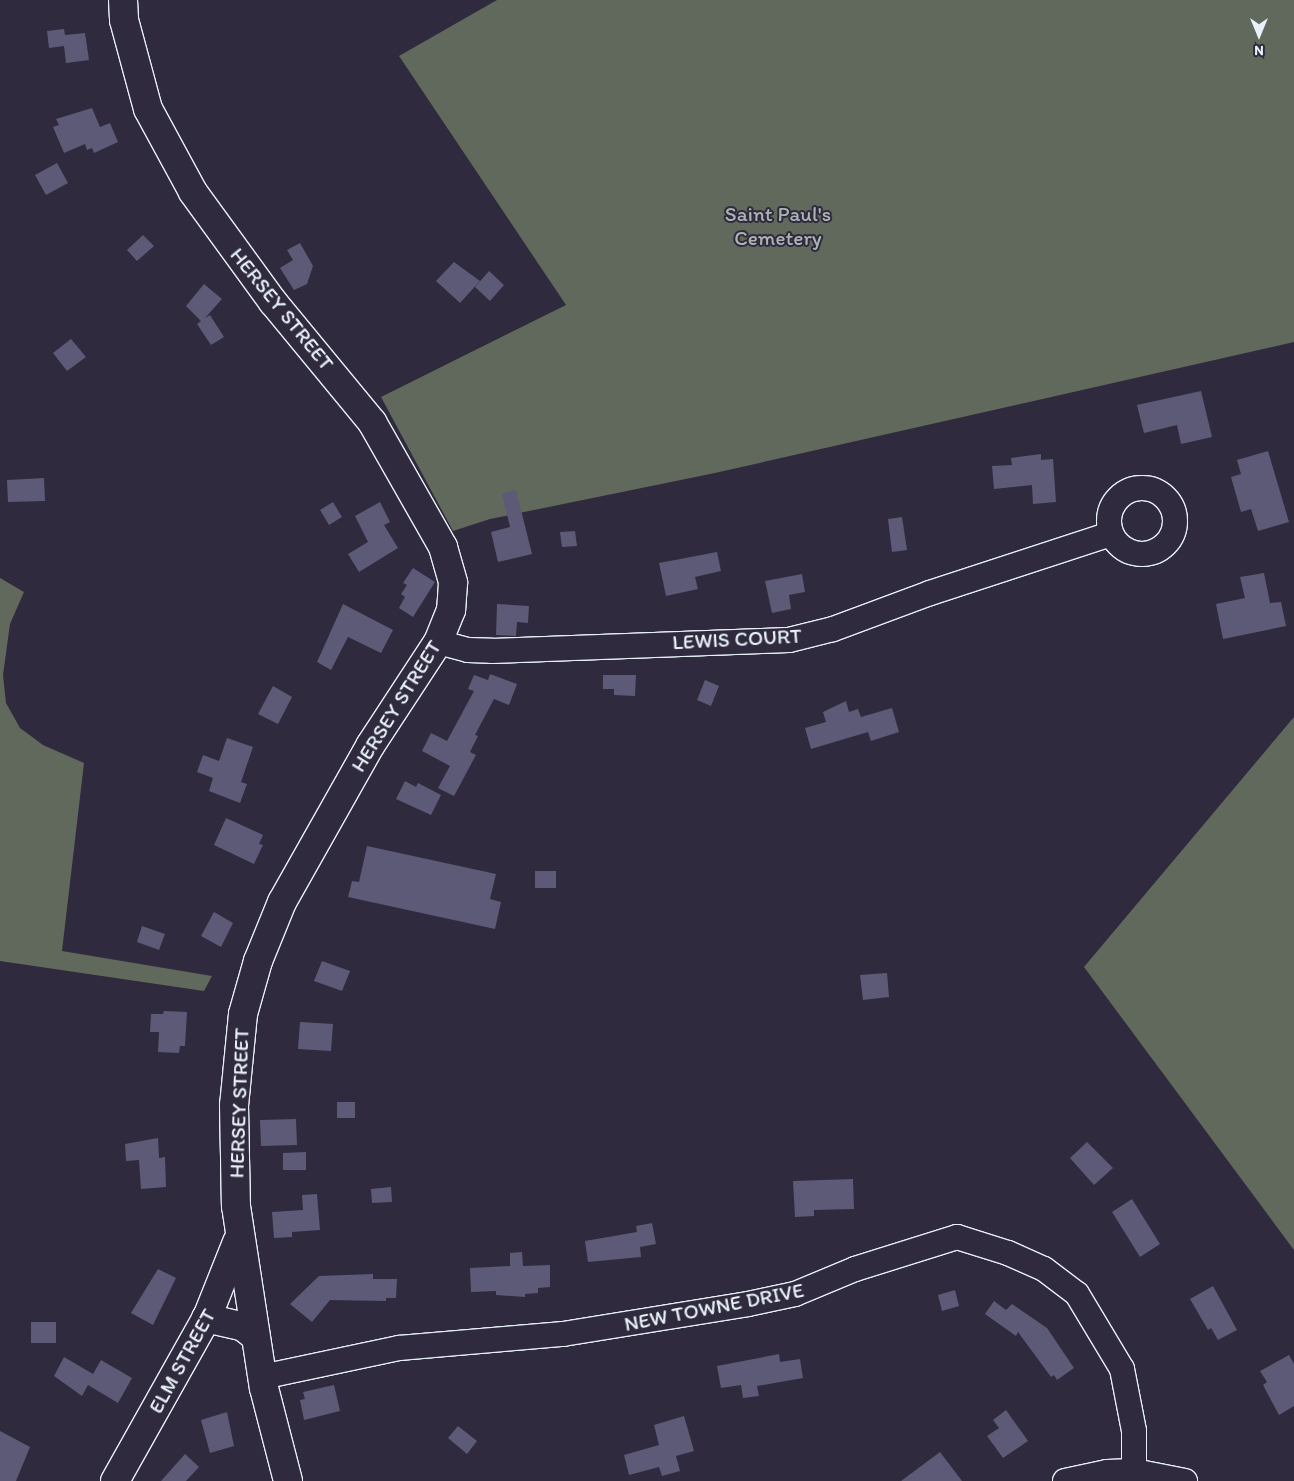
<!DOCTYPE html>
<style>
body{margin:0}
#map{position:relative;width:1294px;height:1481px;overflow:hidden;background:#2f2a3d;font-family:Itim,sans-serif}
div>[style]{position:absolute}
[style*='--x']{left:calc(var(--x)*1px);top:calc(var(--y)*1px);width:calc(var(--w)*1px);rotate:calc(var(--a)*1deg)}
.green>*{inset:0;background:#61695c}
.building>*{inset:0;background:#5d5a77}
.roads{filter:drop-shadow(1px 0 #e8f1f8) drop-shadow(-1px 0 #e8f1f8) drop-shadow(0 1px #e8f1f8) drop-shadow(0 -1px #e8f1f8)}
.minor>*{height:24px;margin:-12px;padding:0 12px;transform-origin:12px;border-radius:12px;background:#2f2a3d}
.minor>.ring{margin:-12px;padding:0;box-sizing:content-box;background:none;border:24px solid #2f2a3d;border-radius:50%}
.tertiary>*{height:28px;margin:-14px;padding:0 14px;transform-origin:14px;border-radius:14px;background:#2f2a3d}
span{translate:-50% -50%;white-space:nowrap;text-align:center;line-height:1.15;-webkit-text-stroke:4px #2f2a3d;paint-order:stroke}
.park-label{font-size:21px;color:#abb4b2}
.street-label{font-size:21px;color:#e8f1f8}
.north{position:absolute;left:1234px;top:10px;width:50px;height:50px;-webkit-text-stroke:4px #2f2a3d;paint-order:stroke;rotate:180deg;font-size:14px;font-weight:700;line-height:20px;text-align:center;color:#e8f1f8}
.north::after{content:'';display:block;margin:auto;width:18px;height:22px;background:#e8f1f8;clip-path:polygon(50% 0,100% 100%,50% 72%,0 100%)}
</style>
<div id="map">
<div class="green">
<div style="clip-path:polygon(497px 0,1294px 0,1294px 342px,715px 473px,490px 519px,453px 531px,381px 397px,566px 305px,399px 56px)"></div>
<div style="clip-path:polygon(0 578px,24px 592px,10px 624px,3px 675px,6px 703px,20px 728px,43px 745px,84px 763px,62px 951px,212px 976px,204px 991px,0 961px)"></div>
<div style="clip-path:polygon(1294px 717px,1294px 1250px,1084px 967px)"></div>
</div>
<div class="building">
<div style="clip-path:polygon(64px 29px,65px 35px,85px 33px,89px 60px,66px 63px,64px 46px,49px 48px,47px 31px)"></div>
<div style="clip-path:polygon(92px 108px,100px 127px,110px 123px,118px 142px,94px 153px,92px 148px,87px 150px,85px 144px,64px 153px,53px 127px,59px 125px,56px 119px)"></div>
<div style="clip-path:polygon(57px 163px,68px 183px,46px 195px,35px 175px)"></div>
<div style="clip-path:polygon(143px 235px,154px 246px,137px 261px,127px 250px)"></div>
<div style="clip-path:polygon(300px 243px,313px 266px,307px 284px,294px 290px,280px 268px,293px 260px,287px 250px)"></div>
<div style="clip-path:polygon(454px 262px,480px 281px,460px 303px,436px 281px)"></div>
<div style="clip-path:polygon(489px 271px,504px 285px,490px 301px,475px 287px)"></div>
<div style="clip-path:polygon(204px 284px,222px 299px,205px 318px,210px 315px,224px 337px,211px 345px,197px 324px,201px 321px,186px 306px)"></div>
<div style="clip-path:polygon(71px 339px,86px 357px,67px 371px,53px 353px)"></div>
<div style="clip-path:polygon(1201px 391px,1212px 437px,1181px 444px,1177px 425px,1144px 433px,1137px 405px)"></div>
<div style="clip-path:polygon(1268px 451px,1289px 522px,1258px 531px,1251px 509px,1241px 512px,1231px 477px,1241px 474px,1237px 460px)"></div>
<div style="clip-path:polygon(1041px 454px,1041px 460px,1053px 459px,1056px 502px,1033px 504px,1032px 485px,994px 489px,992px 466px,1012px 465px,1011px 458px)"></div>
<div style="clip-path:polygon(44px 478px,45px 501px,8px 502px,7px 480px)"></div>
<div style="clip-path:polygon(516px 490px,532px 554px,498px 562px,491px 532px,510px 527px,502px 494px)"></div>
<div style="clip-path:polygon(333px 502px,342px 517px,329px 525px,320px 510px)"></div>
<div style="clip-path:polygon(380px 502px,390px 522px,384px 525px,398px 548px,359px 572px,348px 554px,368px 542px,355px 516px)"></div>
<div style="clip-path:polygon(902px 517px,907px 550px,892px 552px,888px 519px)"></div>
<div style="clip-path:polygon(575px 531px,577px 546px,562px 547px,560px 532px)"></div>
<div style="clip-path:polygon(717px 552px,721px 571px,695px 577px,698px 589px,666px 596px,659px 563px)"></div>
<div style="clip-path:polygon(413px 568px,435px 582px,413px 617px,399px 608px,405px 597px,401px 594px,407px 585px,403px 583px)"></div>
<div style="clip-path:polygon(1264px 573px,1270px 603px,1281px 602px,1286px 626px,1223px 639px,1216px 604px,1245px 598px,1240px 577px)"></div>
<div style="clip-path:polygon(802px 574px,805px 592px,789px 595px,791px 609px,772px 613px,765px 581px)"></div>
<div style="clip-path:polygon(343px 604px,393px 630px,381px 653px,348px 637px,331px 670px,317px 662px)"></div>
<div style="clip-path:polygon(497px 604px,529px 606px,528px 623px,517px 622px,516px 636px,496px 635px)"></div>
<div style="clip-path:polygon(490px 674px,517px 684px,509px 705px,494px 699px,475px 735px,478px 736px,470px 752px,476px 755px,454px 796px,438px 788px,450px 766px,422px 751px,431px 733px,447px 741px,474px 691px,468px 689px,474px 675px,488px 680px)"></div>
<div style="clip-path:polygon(603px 675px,636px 675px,635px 696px,614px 695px,614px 689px,603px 689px)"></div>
<div style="clip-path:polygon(705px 680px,719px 686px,711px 706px,697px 700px)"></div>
<div style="clip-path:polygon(273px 686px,292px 697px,278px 724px,258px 714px)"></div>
<div style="clip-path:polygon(846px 701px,849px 712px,858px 709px,861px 717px,892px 708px,899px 732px,871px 741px,868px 732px,811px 749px,805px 728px,826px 722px,823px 712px)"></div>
<div style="clip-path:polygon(227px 738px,253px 747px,241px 782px,247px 784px,240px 803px,209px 791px,213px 778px,197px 772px,203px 755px,219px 761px)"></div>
<div style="clip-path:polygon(405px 781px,416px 787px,418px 783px,441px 795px,431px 815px,396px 799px)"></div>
<div style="clip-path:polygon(226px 818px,263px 835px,259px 844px,263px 845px,254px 864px,214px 845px)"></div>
<div style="clip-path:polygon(367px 846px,496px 874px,490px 899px,501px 902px,495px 929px,348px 897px,352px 881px,359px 882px)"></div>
<div style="clip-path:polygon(535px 871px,556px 871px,556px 888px,535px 888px)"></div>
<div style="clip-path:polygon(214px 912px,233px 923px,221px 947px,201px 936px)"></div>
<div style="clip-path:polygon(142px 926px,165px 934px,159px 950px,137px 942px)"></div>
<div style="clip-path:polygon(322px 961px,350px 971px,342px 991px,314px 981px)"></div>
<div style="clip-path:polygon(887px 973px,889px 997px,863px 1000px,860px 975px)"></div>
<div style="clip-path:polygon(164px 1011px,187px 1012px,185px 1046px,180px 1046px,179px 1053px,158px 1052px,159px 1032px,150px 1032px,151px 1014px,163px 1014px)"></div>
<div style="clip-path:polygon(300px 1022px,333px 1024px,331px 1051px,298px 1049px)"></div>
<div style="clip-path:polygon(337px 1102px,355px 1102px,355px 1118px,337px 1118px)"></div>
<div style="clip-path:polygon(296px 1119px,297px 1145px,261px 1146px,260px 1120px)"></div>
<div style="clip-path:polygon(158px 1138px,159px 1158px,165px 1157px,166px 1187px,141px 1189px,139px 1160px,126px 1161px,125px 1144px)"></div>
<div style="clip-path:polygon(1087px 1142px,1113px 1168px,1094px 1185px,1070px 1158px)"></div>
<div style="clip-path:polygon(306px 1152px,306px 1170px,283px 1170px,283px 1153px)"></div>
<div style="clip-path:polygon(853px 1179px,854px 1209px,814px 1210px,814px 1216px,795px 1217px,793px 1181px)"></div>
<div style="clip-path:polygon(391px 1187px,392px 1202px,372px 1203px,371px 1189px)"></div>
<div style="clip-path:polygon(317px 1194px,320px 1230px,292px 1232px,292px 1237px,274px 1238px,272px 1212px,303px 1210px,302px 1195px)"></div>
<div style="clip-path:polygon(1132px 1199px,1160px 1244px,1140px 1257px,1112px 1212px)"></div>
<div style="clip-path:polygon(652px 1223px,656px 1244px,640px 1247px,641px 1257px,588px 1262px,585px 1241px,637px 1232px,636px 1226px)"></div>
<div style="clip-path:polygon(522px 1252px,523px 1266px,550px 1265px,550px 1287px,538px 1288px,538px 1293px,525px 1294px,525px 1297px,496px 1295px,496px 1291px,471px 1292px,470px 1268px,510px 1266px,510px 1253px)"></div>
<div style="clip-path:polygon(158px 1269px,176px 1278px,153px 1325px,131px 1313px)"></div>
<div style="clip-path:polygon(373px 1274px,373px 1279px,397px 1279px,396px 1298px,386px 1298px,386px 1301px,330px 1300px,312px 1322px,290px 1304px,319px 1276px)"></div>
<div style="clip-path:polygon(1213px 1286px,1237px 1330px,1218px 1340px,1211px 1328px,1208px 1330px,1190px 1299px)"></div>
<div style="clip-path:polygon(955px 1290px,959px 1306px,942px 1311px,938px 1295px)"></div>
<div style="clip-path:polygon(994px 1301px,1006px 1310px,1012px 1304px,1047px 1328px,1074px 1368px,1057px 1380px,1054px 1375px,1051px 1377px,1018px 1332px,1016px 1336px,985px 1314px)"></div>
<div style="clip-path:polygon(31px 1322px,56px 1322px,56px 1343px,31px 1343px)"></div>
<div style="clip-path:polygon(779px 1354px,780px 1362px,800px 1359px,803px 1378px,757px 1386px,759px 1396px,743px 1398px,741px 1385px,721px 1388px,717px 1366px)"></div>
<div style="clip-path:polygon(1289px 1355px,1294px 1364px,1294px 1406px,1279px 1415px,1263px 1385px,1267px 1382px,1260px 1371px)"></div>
<div style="clip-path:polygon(64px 1357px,93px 1374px,101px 1360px,132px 1378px,118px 1403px,88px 1385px,82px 1396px,54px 1376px)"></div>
<div style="clip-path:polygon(334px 1385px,340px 1411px,304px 1420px,300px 1400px,305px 1399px,303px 1392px)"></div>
<div style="clip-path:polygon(1006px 1410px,1028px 1441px,1003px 1458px,987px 1436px,999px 1428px,993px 1420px)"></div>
<div style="clip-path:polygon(227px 1412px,234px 1446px,210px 1453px,201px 1420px)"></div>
<div style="clip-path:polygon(684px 1416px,694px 1451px,676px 1456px,680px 1471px,662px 1476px,659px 1467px,629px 1475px,624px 1455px,659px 1445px,654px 1425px)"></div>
<div style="clip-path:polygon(458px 1426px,477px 1441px,467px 1454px,448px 1438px)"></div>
<div style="clip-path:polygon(0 1431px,30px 1447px,16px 1481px,0 1481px)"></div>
<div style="clip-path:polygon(940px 1452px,962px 1481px,901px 1481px)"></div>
<div style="clip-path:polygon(185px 1454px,199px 1467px,186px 1481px,161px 1481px)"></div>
</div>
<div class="roads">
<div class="minor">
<div class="ring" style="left:1109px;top:488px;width:42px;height:42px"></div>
<div style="--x:438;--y:642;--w:31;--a:15"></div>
<div style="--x:468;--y:650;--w:24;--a:2"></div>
<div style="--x:492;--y:651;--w:297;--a:-2.1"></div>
<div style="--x:789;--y:640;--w:45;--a:-14"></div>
<div style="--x:833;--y:629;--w:103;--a:-20.4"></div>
<div style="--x:930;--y:593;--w:190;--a:-18.1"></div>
<div style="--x:262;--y:1377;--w:140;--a:-12"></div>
<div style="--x:399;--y:1348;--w:165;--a:-4.9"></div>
<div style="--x:563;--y:1334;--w:187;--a:-9.2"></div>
<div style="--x:748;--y:1304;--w:48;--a:-12"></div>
<div style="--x:795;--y:1294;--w:65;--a:-22.6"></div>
<div style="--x:855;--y:1269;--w:107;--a:-17.4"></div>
<div style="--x:957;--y:1237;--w:53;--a:17.4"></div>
<div style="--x:1008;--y:1253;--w:39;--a:24"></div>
<div style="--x:1044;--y:1269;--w:41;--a:37.1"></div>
<div style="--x:1077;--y:1294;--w:87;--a:59"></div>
<div style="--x:1122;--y:1369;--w:63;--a:79"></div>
<div style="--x:1134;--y:1431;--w:40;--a:90"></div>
<div style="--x:1065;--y:1481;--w:43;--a:-12.1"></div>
<div style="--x:1107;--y:1472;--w:27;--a:-2"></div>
<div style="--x:1134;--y:1471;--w:52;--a:11.1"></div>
</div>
<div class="tertiary">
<div style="--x:123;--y:0;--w:20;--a:87"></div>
<div style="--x:124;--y:20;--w:92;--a:74.9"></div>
<div style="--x:148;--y:109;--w:94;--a:61.5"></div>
<div style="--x:193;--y:192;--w:136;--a:54"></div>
<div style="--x:273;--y:302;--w:156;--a:50.5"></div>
<div style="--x:372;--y:422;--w:144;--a:60.4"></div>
<div style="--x:443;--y:547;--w:37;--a:74"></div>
<div style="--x:453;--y:583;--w:27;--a:94"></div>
<div style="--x:451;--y:610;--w:35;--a:112"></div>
<div style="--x:438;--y:642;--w:124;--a:123.2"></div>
<div style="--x:370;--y:746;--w:179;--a:119.4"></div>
<div style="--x:282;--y:902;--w:64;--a:112.1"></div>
<div style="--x:258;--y:961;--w:55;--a:105.8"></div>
<div style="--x:243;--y:1014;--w:91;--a:95.6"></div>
<div style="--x:234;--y:1105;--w:101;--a:88.9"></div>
<div style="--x:236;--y:1206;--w:184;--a:81.3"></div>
<div style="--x:264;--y:1388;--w:96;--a:75.5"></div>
<div style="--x:206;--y:1318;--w:37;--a:13"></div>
<div style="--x:242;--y:1326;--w:16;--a:38"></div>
<div style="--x:115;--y:1481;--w:190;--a:-60.7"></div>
<div style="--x:208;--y:1315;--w:79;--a:-68.3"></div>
</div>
</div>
<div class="park-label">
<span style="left:778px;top:226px">Saint Paul's<br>Cemetery</span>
</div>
<div class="street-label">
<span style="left:282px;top:309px;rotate:51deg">HERSEY STREET</span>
<span style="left:737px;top:639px;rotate:-3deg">LEWIS COURT</span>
<span style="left:396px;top:706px;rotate:-58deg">HERSEY STREET</span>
<span style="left:239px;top:1103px;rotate:-88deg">HERSEY STREET</span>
<span style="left:714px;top:1307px;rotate:-11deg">NEW TOWNE DRIVE</span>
<span style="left:182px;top:1361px;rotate:-61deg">ELM STREET</span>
</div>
<div class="north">N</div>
</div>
